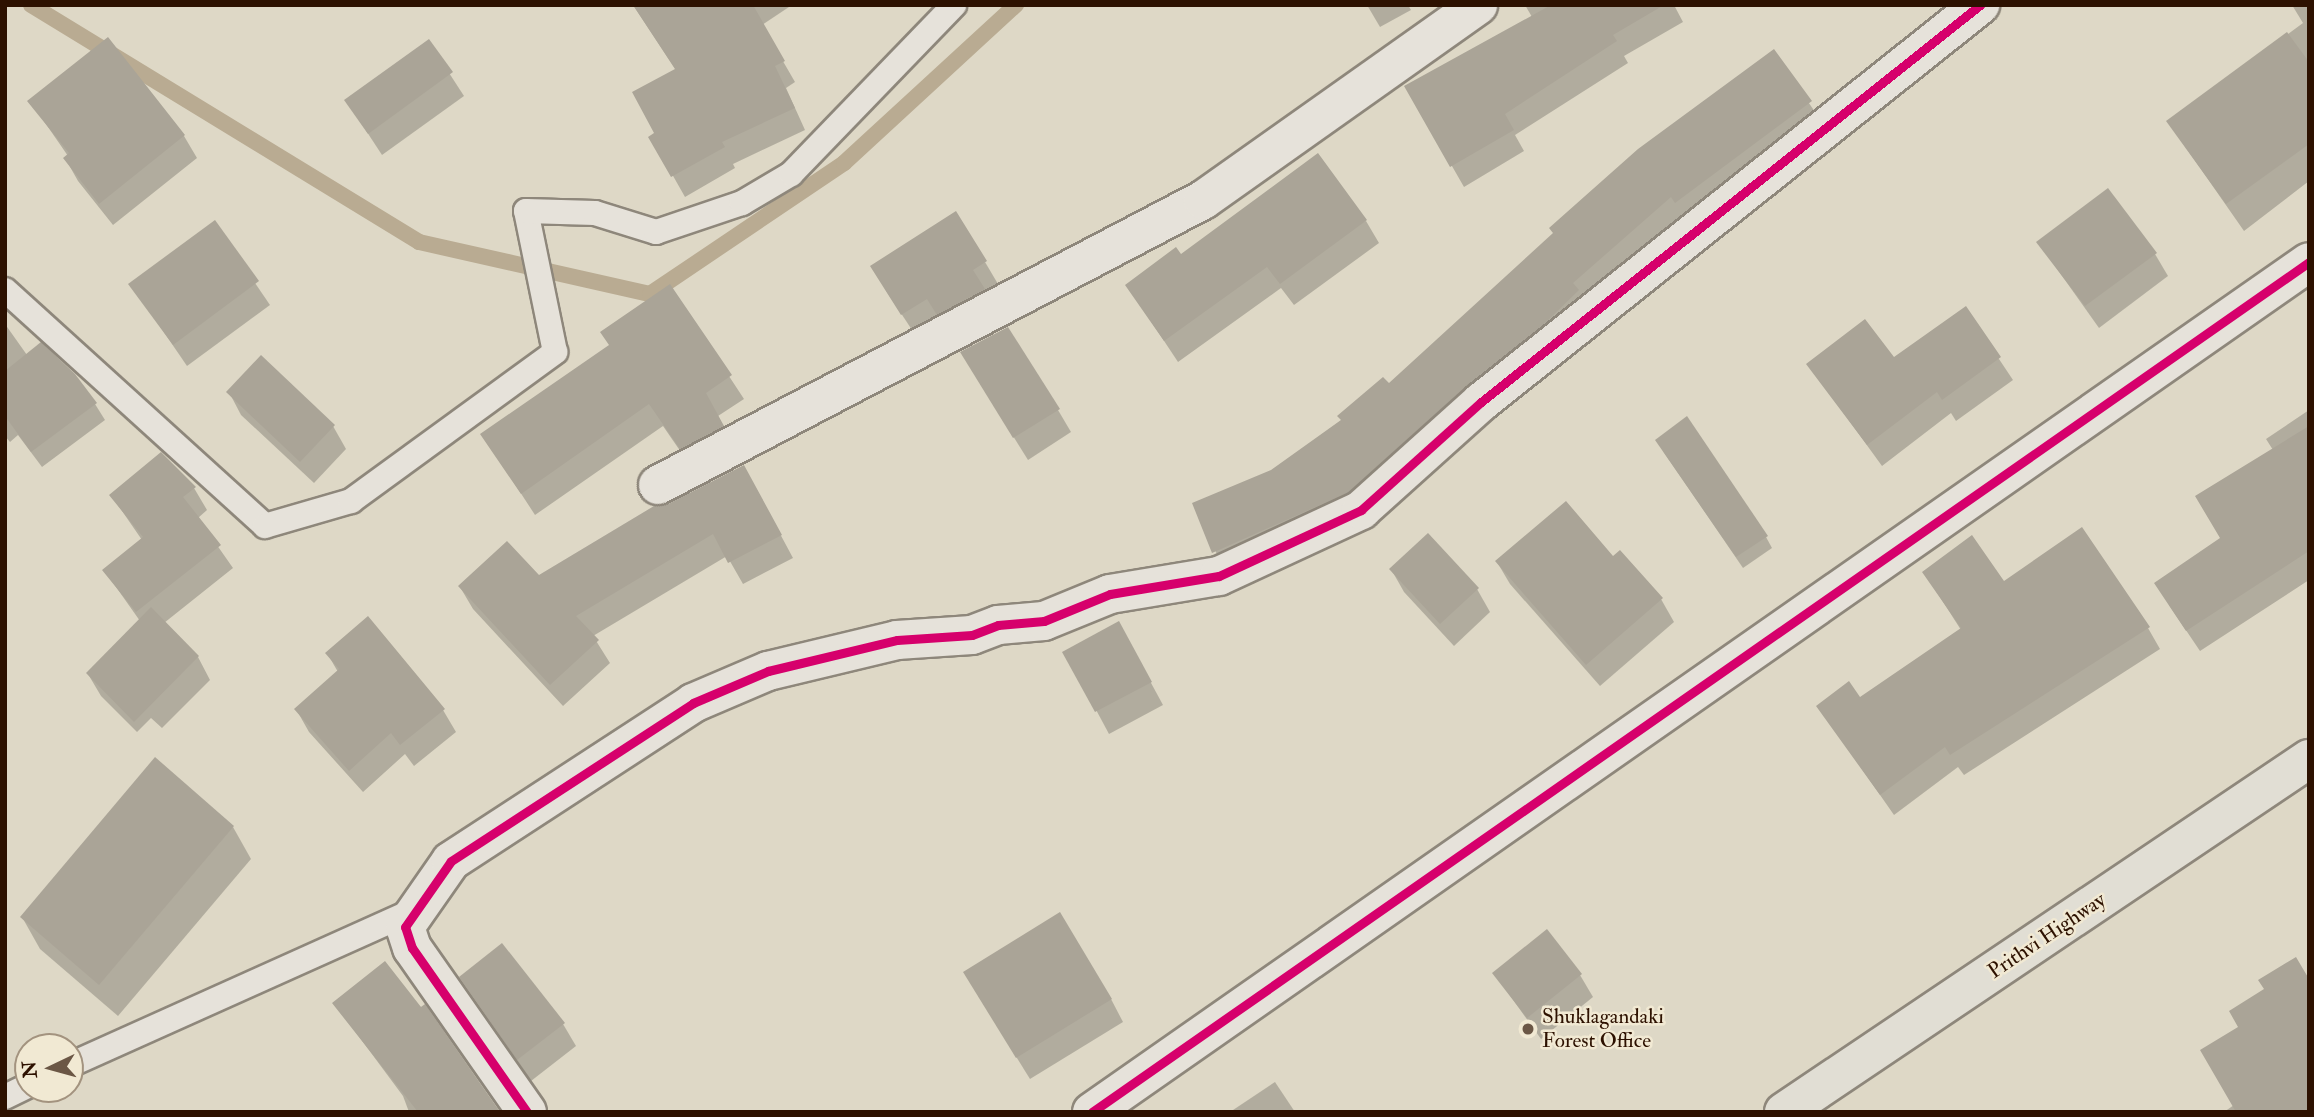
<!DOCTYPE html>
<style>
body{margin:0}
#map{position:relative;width:2314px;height:1117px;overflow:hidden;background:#ded8c6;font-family:"IM FELL Double Pica",serif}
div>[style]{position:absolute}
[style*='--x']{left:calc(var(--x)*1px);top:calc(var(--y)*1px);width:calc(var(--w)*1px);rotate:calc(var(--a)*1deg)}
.shadow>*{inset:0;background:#0003}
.stream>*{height:16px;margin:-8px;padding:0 8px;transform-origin:8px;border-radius:8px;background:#b9ab92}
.building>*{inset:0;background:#aaa497}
.roads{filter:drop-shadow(2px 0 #8e877b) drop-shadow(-2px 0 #8e877b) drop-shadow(0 2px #8e877b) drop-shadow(0 -2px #8e877b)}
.service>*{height:24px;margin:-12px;padding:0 12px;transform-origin:12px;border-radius:12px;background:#e6e2da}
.minor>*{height:38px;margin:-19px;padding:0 19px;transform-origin:19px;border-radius:19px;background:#e6e2da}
.trunk>*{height:38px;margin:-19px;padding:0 19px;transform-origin:19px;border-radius:19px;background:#e1ded4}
.cycleway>*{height:9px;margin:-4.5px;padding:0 4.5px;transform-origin:4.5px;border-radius:4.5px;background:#d6006c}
.dots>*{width:19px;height:19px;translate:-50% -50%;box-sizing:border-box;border:4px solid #f1e9d3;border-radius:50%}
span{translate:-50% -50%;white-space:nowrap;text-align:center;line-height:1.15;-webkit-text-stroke:5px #f1e9d3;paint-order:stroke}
.street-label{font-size:21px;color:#2d1100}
.poi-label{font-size:21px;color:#2d1100}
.left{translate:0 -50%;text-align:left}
.frame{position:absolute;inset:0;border:7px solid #2d1100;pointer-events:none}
.north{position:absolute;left:14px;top:1033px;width:70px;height:70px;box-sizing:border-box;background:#f1e9d3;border:2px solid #a3937f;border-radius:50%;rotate:265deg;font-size:19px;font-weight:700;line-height:28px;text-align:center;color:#2d1100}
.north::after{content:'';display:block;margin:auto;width:24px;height:32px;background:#6b5745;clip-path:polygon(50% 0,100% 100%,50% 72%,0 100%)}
</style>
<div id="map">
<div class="shadow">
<div style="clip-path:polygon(633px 5px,792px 5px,762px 25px,795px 82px,786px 88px,805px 130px,733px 164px,735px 168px,685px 197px,651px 137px,656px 134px,676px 70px)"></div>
<div style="clip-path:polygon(1367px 5px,1408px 5px,1411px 10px,1380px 27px)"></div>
<div style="clip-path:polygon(1525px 5px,1674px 5px,1683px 22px,1624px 56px,1628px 63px,1515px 135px,1524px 151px,1464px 187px,1406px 86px,1532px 17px)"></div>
<div style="clip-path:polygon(2292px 5px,2309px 5px,2309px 181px,2244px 231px,2168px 122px,2303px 23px)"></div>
<div style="clip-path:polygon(429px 42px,464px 96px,382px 155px,346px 100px)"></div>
<div style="clip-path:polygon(1773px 51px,1822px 122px,1688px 222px,1683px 216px,1360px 511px,1225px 572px,1194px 504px,1271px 472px,1388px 386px)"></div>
<div style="clip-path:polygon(30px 101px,184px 136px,197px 158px,113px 225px,78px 181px,65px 158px,68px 156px)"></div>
<div style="clip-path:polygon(1366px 221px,1379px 243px,1294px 305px,1281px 288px,1178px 362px,1127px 285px,1181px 257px)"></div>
<div style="clip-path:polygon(214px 223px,270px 305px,187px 366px,131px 284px)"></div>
<div style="clip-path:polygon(2038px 242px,2155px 254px,2168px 276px,2099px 328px)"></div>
<div style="clip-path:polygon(985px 262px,998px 284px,916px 336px,885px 289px)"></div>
<div style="clip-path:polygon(670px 286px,744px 399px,718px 416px,735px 449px,694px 471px,663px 426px,535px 515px,483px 435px,611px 346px)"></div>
<div style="clip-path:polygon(1965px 308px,2013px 380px,1956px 421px,1951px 413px,1882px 466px,1808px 364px,1893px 360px)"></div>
<div style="clip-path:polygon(5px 324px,27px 355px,95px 404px,105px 420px,42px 467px,18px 435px,10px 442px,5px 436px)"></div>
<div style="clip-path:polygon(975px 375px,1058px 410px,1071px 432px,1028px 460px)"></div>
<div style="clip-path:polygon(229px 392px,333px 426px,346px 449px,314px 483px,241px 415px)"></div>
<div style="clip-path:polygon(2309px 410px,2309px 580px,2200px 651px,2169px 605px,2222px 539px,2273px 450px,2266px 439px)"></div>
<div style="clip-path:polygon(1663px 451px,1766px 537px,1772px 548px,1743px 568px)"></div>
<div style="clip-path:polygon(194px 488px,207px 510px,198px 518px,233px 568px,164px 623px,198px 657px,210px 680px,162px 728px,151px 718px,137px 732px,101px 696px,88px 674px,140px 621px,104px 570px,142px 540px,111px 495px)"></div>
<div style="clip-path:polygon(756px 489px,793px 558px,743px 584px,727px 556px,593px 636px,610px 663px,563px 706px,473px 609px,460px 587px,538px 577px)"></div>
<div style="clip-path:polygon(1497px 562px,1661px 599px,1674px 622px,1600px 686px,1510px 584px)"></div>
<div style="clip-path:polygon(1391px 569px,1477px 589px,1490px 612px,1454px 646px,1404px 592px)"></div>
<div style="clip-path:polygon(1924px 572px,2004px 583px,2148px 628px,2160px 649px,1964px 775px,1958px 767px,1894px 815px,1818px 706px,1860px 699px,1961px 630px)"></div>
<div style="clip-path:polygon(1131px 646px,1163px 705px,1109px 734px,1065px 652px)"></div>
<div style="clip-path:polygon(327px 653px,443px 710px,456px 732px,414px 766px,405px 754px,363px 792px,309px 732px,296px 709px,338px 672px)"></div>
<div style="clip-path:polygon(233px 827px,251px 859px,118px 1016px,40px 949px,22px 917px)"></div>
<div style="clip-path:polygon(1494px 973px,1580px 975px,1593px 997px,1541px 1039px)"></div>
<div style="clip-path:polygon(461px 977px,563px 1024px,576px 1046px,531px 1081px)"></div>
<div style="clip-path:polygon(978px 995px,1111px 999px,1123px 1022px,1030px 1079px)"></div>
<div style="clip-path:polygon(334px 1003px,424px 1007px,500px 1112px,409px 1112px,403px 1096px)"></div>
<div style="clip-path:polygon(1275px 1082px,1295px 1112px,1230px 1112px)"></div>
<div style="clip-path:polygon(2234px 1105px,2309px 1112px,2224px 1112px)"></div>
</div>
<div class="stream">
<div style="--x:31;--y:5;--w:455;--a:31.4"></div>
<div style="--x:419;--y:242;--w:237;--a:12.7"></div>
<div style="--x:650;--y:294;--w:234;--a:-34"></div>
<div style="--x:844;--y:163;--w:234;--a:-42.6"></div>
</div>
<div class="building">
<div style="clip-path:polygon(633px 5px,753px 5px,785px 61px,775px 66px,795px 108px,722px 142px,725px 147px,671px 177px,648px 137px,654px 133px,632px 92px,675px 69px)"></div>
<div style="clip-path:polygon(1551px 5px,1664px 5px,1613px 35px,1617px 41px,1505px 114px,1514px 130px,1450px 167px,1404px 86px)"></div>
<div style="clip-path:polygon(2287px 32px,2309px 62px,2309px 144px,2226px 204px,2166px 121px)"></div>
<div style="clip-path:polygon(108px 37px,185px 135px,99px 204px,63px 158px,69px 153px,27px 101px)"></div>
<div style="clip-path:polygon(429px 39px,453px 72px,368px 134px,344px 100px)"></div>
<div style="clip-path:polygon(1774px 49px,1812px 101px,1675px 203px,1671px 197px,1573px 283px,1579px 290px,1542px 326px,1466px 386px,1349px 492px,1212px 553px,1192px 503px,1271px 470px,1341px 420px,1337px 416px,1383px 377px,1389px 383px,1553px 233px,1549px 228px,1638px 149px)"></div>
<div style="clip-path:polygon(1318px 153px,1367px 220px,1280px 284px,1267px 267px,1164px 341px,1125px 285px,1176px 247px,1181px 254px)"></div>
<div style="clip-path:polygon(2108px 188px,2157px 253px,2085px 306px,2036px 242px)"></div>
<div style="clip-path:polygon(956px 211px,987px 261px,973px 270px,985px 289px,937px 315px,927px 299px,901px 315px,870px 266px)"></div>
<div style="clip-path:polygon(215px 220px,259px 281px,173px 345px,128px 284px)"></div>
<div style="clip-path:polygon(670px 284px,732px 375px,706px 393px,724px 426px,680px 449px,649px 404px,521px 494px,480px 434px,609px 345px,600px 332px)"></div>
<div style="clip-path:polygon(1966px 306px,2001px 357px,1942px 400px,1937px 392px,1867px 445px,1806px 364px,1865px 319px,1894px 357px)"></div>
<div style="clip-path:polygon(1008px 327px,1060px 409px,1013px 438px,960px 352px)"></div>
<div style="clip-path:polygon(41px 342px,75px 374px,97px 403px,31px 452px,5px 416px,5px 371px)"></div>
<div style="clip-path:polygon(261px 355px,335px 425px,300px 462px,226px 392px)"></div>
<div style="clip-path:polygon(1687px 416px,1768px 536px,1736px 557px,1655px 440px)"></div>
<div style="clip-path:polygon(2309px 426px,2309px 551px,2186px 631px,2154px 583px,2220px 538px,2195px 496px)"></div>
<div style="clip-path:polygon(161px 452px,196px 487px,183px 497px,221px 545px,136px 612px,102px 570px,143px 537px,109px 495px)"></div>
<div style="clip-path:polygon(744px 465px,782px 535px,728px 563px,713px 534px,576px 616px,599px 640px,550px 685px,458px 586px,507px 541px,539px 575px,654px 506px,668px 504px)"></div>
<div style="clip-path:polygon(1566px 501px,1613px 556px,1620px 550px,1663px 598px,1586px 665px,1495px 561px)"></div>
<div style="clip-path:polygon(2082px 527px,2150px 627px,1950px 755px,1945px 747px,1880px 795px,1816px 706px,1849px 681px,1860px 697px,1961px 628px,1922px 572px,1972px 535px,2004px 581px)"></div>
<div style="clip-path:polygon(1428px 533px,1479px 588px,1440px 624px,1389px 569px)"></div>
<div style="clip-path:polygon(151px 607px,199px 656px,134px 722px,86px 673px)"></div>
<div style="clip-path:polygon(368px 616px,445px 709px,400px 745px,391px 733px,349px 771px,294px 709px,339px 669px,325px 653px)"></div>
<div style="clip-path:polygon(1119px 621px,1152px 682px,1095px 712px,1062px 652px)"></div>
<div style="clip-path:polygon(155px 757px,234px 826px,99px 985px,20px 917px)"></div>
<div style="clip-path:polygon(1060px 912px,1112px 999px,1016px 1058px,963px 972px)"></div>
<div style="clip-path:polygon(1547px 929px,1582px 974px,1527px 1018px,1492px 973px)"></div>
<div style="clip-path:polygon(502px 943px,565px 1023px,517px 1060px,459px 977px)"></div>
<div style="clip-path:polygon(2296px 957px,2309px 979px,2309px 1112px,2236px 1112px,2200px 1050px,2238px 1027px,2229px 1011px,2264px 989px,2258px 980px)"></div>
<div style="clip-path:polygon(385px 961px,421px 1007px,425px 1004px,500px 1112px,418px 1112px,332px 1003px)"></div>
</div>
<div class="roads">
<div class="service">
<div style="--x:5;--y:290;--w:351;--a:42.2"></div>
<div style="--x:265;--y:526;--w:90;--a:-16.2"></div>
<div style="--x:351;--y:501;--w:253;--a:-36.1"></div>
<div style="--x:555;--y:352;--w:144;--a:-101.6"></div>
<div style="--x:526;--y:211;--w:69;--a:1.7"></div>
<div style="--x:595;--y:213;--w:64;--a:17.3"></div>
<div style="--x:656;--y:232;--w:91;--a:-18.6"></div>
<div style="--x:742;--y:203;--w:57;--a:-30.6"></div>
<div style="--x:791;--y:174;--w:235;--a:-46"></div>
<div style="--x:70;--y:1065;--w:376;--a:-24.2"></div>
<div style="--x:5;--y:1097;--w:25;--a:-26"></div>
</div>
<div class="minor">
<div style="--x:658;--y:485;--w:615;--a:-27.61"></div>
<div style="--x:1203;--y:200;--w:337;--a:-35.3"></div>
<div style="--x:527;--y:1112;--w:200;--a:-125"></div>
<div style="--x:412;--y:948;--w:22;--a:-108"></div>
<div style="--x:405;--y:927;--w:80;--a:-55.1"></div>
<div style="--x:451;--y:861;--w:289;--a:-33.1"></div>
<div style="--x:693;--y:703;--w:82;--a:-23.1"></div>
<div style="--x:768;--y:671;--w:133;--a:-13.5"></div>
<div style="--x:897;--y:640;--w:75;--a:-3.8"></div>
<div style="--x:972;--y:635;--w:28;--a:-21"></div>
<div style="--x:998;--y:625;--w:46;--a:-5"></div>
<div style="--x:1044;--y:621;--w:71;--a:-22.2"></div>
<div style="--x:1110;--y:594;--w:110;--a:-9.4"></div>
<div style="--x:1219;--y:576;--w:157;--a:-24.9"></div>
<div style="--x:1361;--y:510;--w:161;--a:-42"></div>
<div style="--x:1481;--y:402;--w:638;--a:-38.51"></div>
<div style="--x:1092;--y:1112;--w:1484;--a:-34.93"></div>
</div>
<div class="trunk">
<div style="--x:1784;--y:1112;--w:633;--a:-33.92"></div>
</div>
</div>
<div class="cycleway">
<div style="--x:527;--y:1112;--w:200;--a:-125"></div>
<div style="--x:412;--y:948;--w:22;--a:-108"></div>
<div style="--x:405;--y:927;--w:80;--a:-55.1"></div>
<div style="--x:451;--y:861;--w:289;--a:-33.1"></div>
<div style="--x:693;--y:703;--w:82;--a:-23.1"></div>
<div style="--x:768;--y:671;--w:133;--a:-13.5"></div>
<div style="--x:897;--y:640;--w:75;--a:-3.8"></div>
<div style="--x:972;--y:635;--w:28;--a:-21"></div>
<div style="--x:998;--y:625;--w:46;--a:-5"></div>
<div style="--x:1044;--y:621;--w:71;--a:-22.2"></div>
<div style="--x:1110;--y:594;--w:110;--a:-9.4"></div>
<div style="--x:1219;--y:576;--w:157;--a:-24.9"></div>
<div style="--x:1361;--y:510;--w:161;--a:-42"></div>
<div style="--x:1481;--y:402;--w:638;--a:-38.51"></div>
<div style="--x:1092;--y:1112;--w:1484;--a:-34.93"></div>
</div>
<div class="dots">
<div style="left:1528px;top:1029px;background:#6b5745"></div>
</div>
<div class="street-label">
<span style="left:2047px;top:936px;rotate:-34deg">Prithvi Highway</span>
</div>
<div class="poi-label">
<span class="left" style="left:1542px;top:1029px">Shuklagandaki<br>Forest Office</span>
</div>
<div class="frame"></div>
<div class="north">N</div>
</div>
